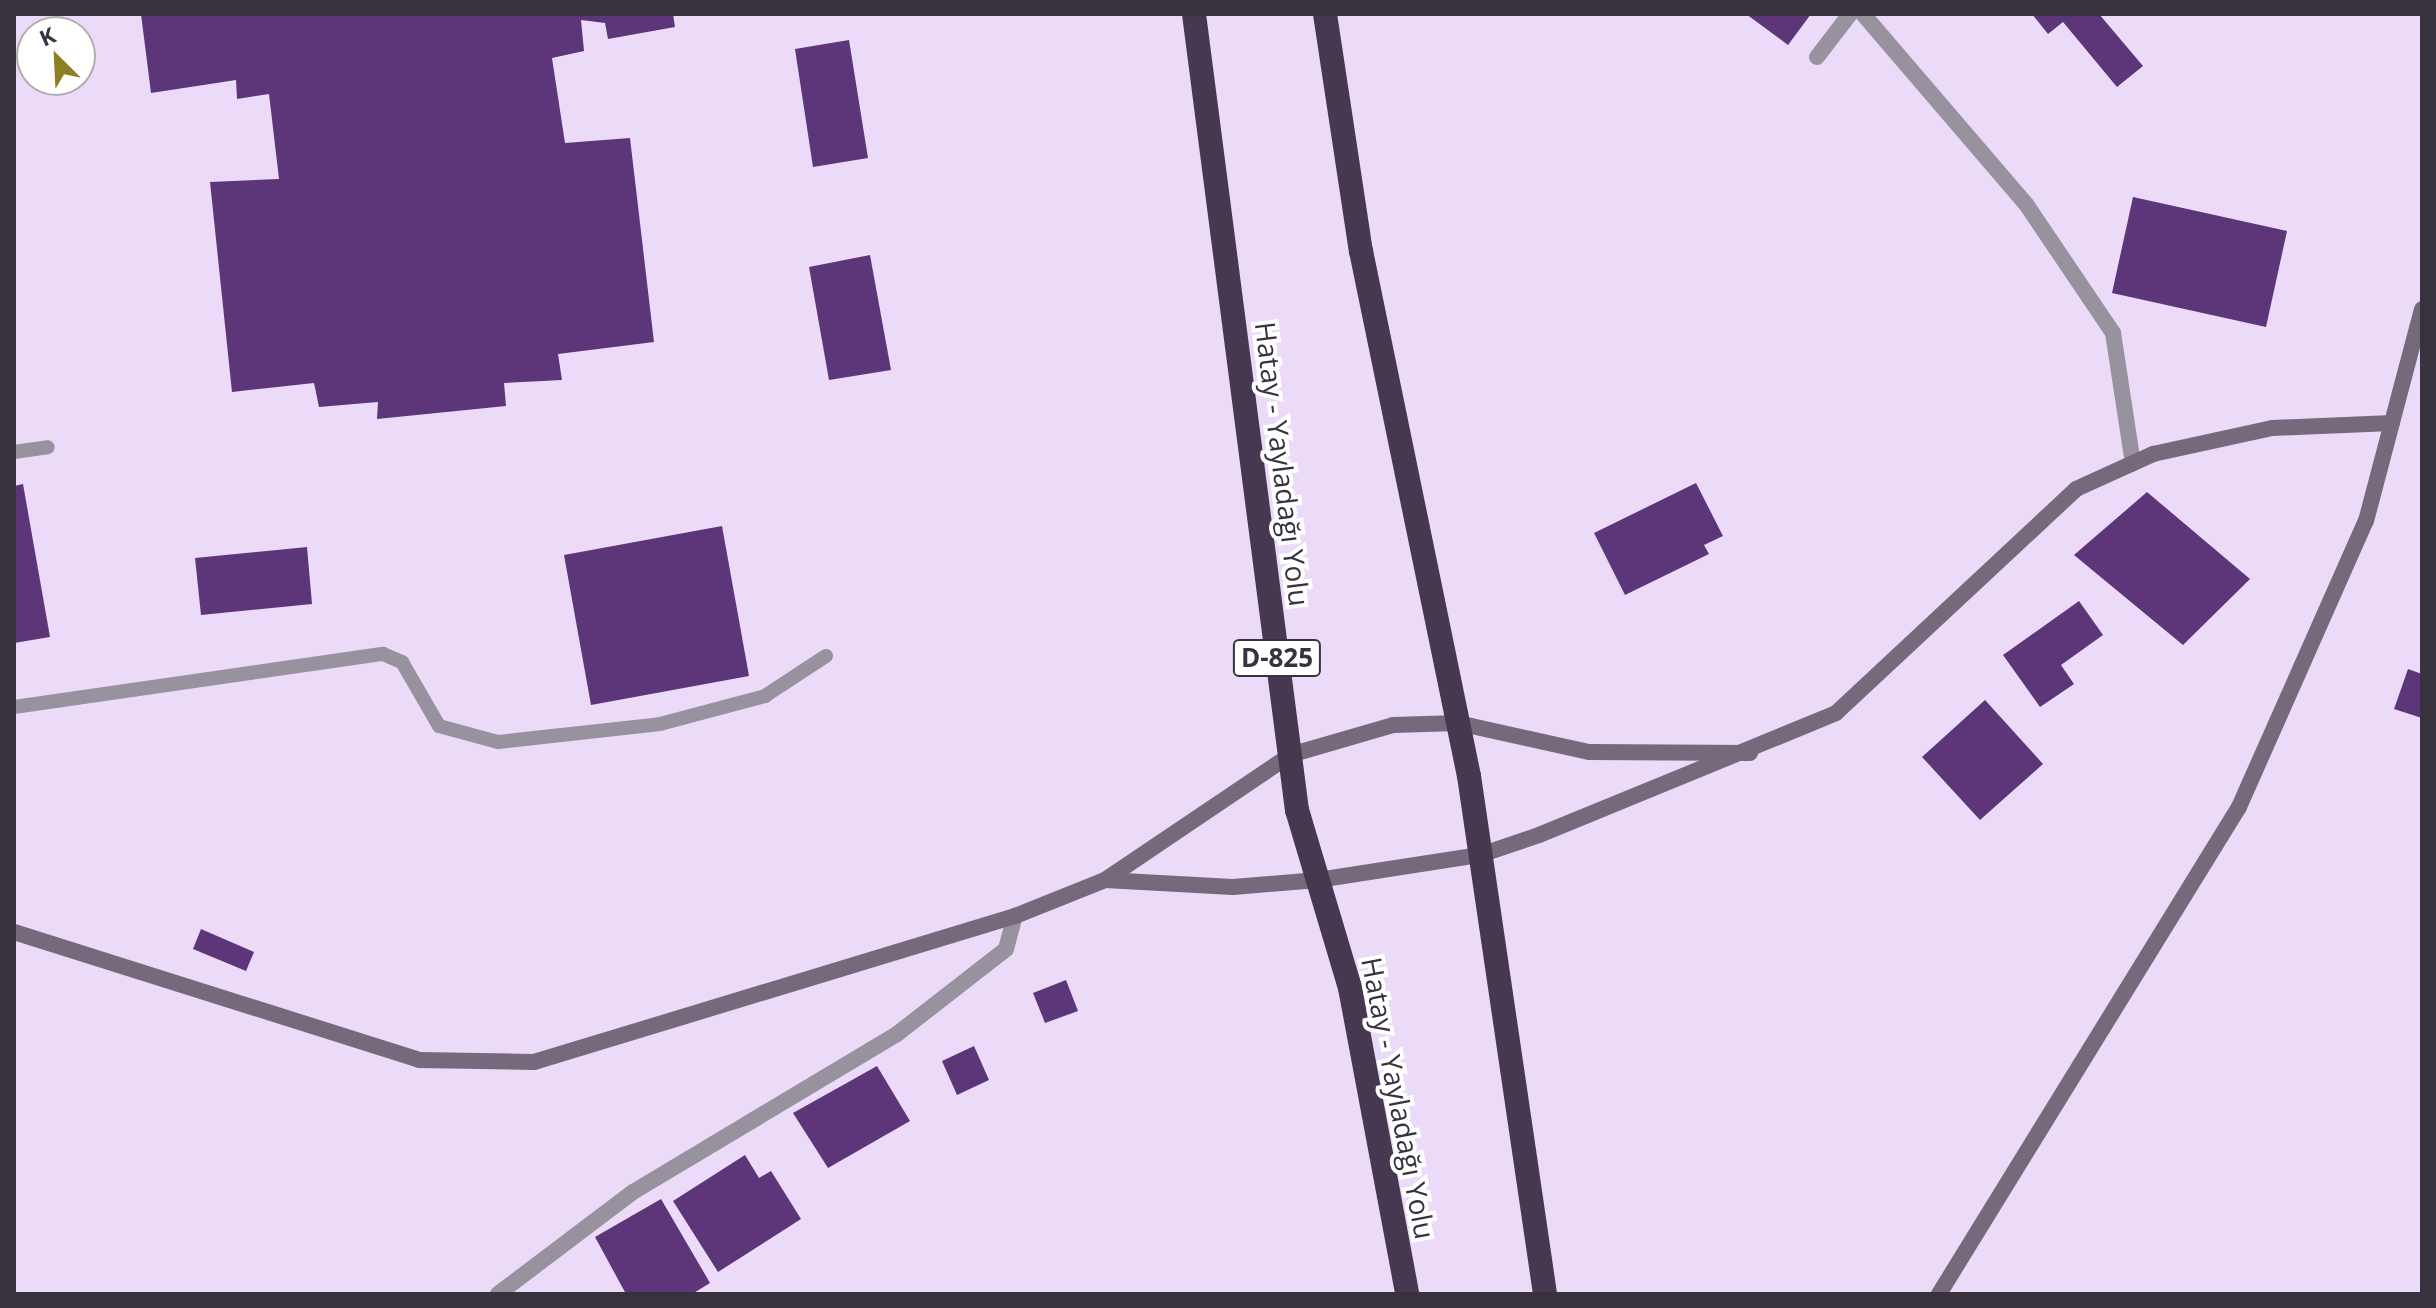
<!DOCTYPE html>
<meta charset="utf-8">
<style>
body{margin:0}
#map{position:relative;width:2436px;height:1308px;overflow:hidden;background:#ebdbf9;font-family:"Open Sans",sans-serif}
div>[style]{position:absolute}
[style*='--x']{left:calc(var(--x)*1px);top:calc(var(--y)*1px);width:calc(var(--w)*1px);rotate:calc(var(--a)*1deg)}
.building>*{inset:0;background:#5d3579}
.lane>*{height:14px;margin:-7px;padding:0 7px;transform-origin:7px;border-radius:7px;background:#98919e}
.street>*{height:16px;margin:-8px;padding:0 8px;transform-origin:8px;border-radius:8px;background:#98919e}
.secondary>*{height:16px;margin:-8px;padding:0 8px;transform-origin:8px;border-radius:8px;background:#746a7c}
.highway>*{height:24px;margin:-12px;padding:0 12px;transform-origin:12px;border-radius:12px;background:#453850}
span{translate:-50% -50%;white-space:nowrap;text-align:center;line-height:1.15;-webkit-text-stroke:8px #fff;paint-order:stroke}
.shield-label span{padding:2px 6px;background:#fff;border:2px solid;border-radius:6px;-webkit-text-stroke-width:0}
.shield-label{font-size:26px;color:#38323e;font-weight:700}
.street-label{font-size:28px;color:#38323e}
.frame{position:absolute;inset:0;border:16px solid #38323e;pointer-events:none}
.north{position:absolute;left:16px;top:16px;width:80px;height:80px;box-sizing:border-box;background:#fff;border:2px solid #afadb2;border-radius:50%;rotate:336deg;font-size:22px;font-weight:700;line-height:32px;text-align:center;color:#38323e}
.north::after{content:'';display:block;margin:auto;width:28px;height:36px;background:#8e7f25;clip-path:polygon(50% 0,100% 100%,50% 72%,0 100%)}
</style>
<div id="map">
<div class="building">
<div style="clip-path:polygon(141px 14px,673px 14px,675px 27px,608px 39px,605px 23px,581px 20px,584px 51px,552px 58px,565px 143px,630px 138px,654px 342px,558px 354px,562px 380px,504px 383px,506px 406px,377px 419px,378px 402px,319px 407px,314px 383px,232px 392px,210px 182px,279px 179px,269px 94px,237px 99px,236px 80px,151px 93px)"></div>
<div style="clip-path:polygon(1746px 14px,1811px 14px,1788px 45px)"></div>
<div style="clip-path:polygon(2032px 14px,2099px 14px,2143px 66px,2117px 87px,2063px 22px,2048px 34px)"></div>
<div style="clip-path:polygon(849px 40px,868px 158px,813px 167px,795px 49px)"></div>
<div style="clip-path:polygon(2133px 197px,2287px 231px,2266px 327px,2112px 293px)"></div>
<div style="clip-path:polygon(870px 255px,891px 370px,829px 380px,809px 267px)"></div>
<div style="clip-path:polygon(1696px 483px,1723px 536px,1704px 545px,1709px 554px,1625px 595px,1594px 533px)"></div>
<div style="clip-path:polygon(23px 484px,50px 637px,14px 643px,14px 486px)"></div>
<div style="clip-path:polygon(2147px 492px,2250px 579px,2183px 645px,2074px 555px)"></div>
<div style="clip-path:polygon(722px 526px,749px 676px,591px 705px,564px 555px)"></div>
<div style="clip-path:polygon(307px 547px,312px 604px,201px 615px,195px 558px)"></div>
<div style="clip-path:polygon(2079px 601px,2103px 635px,2061px 665px,2074px 684px,2040px 707px,2003px 655px)"></div>
<div style="clip-path:polygon(2408px 669px,2422px 674px,2422px 718px,2394px 709px)"></div>
<div style="clip-path:polygon(1985px 700px,2043px 764px,1980px 820px,1922px 757px)"></div>
<div style="clip-path:polygon(201px 929px,254px 952px,246px 971px,193px 949px)"></div>
<div style="clip-path:polygon(1066px 980px,1078px 1011px,1045px 1023px,1033px 993px)"></div>
<div style="clip-path:polygon(974px 1046px,989px 1080px,957px 1095px,942px 1061px)"></div>
<div style="clip-path:polygon(877px 1066px,910px 1121px,828px 1168px,793px 1113px)"></div>
<div style="clip-path:polygon(745px 1155px,759px 1178px,771px 1171px,801px 1219px,718px 1272px,673px 1201px)"></div>
<div style="clip-path:polygon(661px 1199px,710px 1283px,692px 1294px,626px 1294px,595px 1237px)"></div>
</div>
<div class="lane">
<div style="--x:14;--y:452;--w:34;--a:-8"></div>
<div style="--x:14;--y:707;--w:373;--a:-8.2"></div>
<div style="--x:383;--y:654;--w:21;--a:23"></div>
<div style="--x:402;--y:662;--w:74;--a:60"></div>
<div style="--x:439;--y:726;--w:61;--a:15.2"></div>
<div style="--x:498;--y:742;--w:163;--a:-6.3"></div>
<div style="--x:660;--y:724;--w:109;--a:-14.9"></div>
<div style="--x:765;--y:696;--w:73;--a:-33.3"></div>
</div>
<div class="street">
<div style="--x:1863;--y:14;--w:250;--a:49.4"></div>
<div style="--x:2026;--y:204;--w:156;--a:56"></div>
<div style="--x:2113;--y:333;--w:132;--a:81.3"></div>
<div style="--x:1817;--y:57;--w:54;--a:-52.5"></div>
<div style="--x:498;--y:1294;--w:169;--a:-37.1"></div>
<div style="--x:633;--y:1192;--w:308;--a:-30.9"></div>
<div style="--x:897;--y:1034;--w:138;--a:-37.9"></div>
<div style="--x:1006;--y:949;--w:34;--a:-75"></div>
</div>
<div class="secondary">
<div style="--x:1105;--y:880;--w:128;--a:3.1"></div>
<div style="--x:1233;--y:887;--w:85;--a:-4.7"></div>
<div style="--x:1318;--y:880;--w:164;--a:-8.8"></div>
<div style="--x:1480;--y:855;--w:62;--a:-18.7"></div>
<div style="--x:1539;--y:835;--w:321;--a:-22.3"></div>
<div style="--x:1836;--y:713;--w:328;--a:-43"></div>
<div style="--x:2076;--y:489;--w:85;--a:-24.4"></div>
<div style="--x:2153;--y:454;--w:122;--a:-12.3"></div>
<div style="--x:2272;--y:428;--w:120;--a:-2.4"></div>
<div style="--x:14;--y:932;--w:425;--a:17.5"></div>
<div style="--x:419;--y:1060;--w:115;--a:1"></div>
<div style="--x:534;--y:1062;--w:503;--a:-16.88"></div>
<div style="--x:1015;--y:916;--w:97;--a:-21.8"></div>
<div style="--x:1105;--y:880;--w:223;--a:-34"></div>
<div style="--x:1290;--y:755;--w:107;--a:-16.2"></div>
<div style="--x:1393;--y:725;--w:65;--a:-1.8"></div>
<div style="--x:1458;--y:723;--w:134;--a:12.5"></div>
<div style="--x:1589;--y:752;--w:161;--a:0.4"></div>
<div style="--x:1939;--y:1294;--w:572;--a:-58.37"></div>
<div style="--x:2239;--y:807;--w:313;--a:-66.1"></div>
<div style="--x:2366;--y:521;--w:219;--a:-75.2"></div>
</div>
<div class="highway">
<div style="--x:1194;--y:14;--w:803;--a:82.63"></div>
<div style="--x:1297;--y:810;--w:186;--a:73.4"></div>
<div style="--x:1350;--y:988;--w:311;--a:79.4"></div>
<div style="--x:1325;--y:14;--w:240;--a:81.4"></div>
<div style="--x:1361;--y:251;--w:536;--a:78.38"></div>
<div style="--x:1469;--y:776;--w:524;--a:81.65"></div>
</div>
<div class="shield-label">
<span style="left:1277px;top:658px">D-825</span>
</div>
<div class="street-label">
<span style="left:1283px;top:464px;rotate:83deg">Hatay - Yayladağı Yolu</span>
<span style="left:1399px;top:1098px;rotate:79deg">Hatay - Yayladağı Yolu</span>
</div>
<div class="frame"></div>
<div class="north">K</div>
</div>
